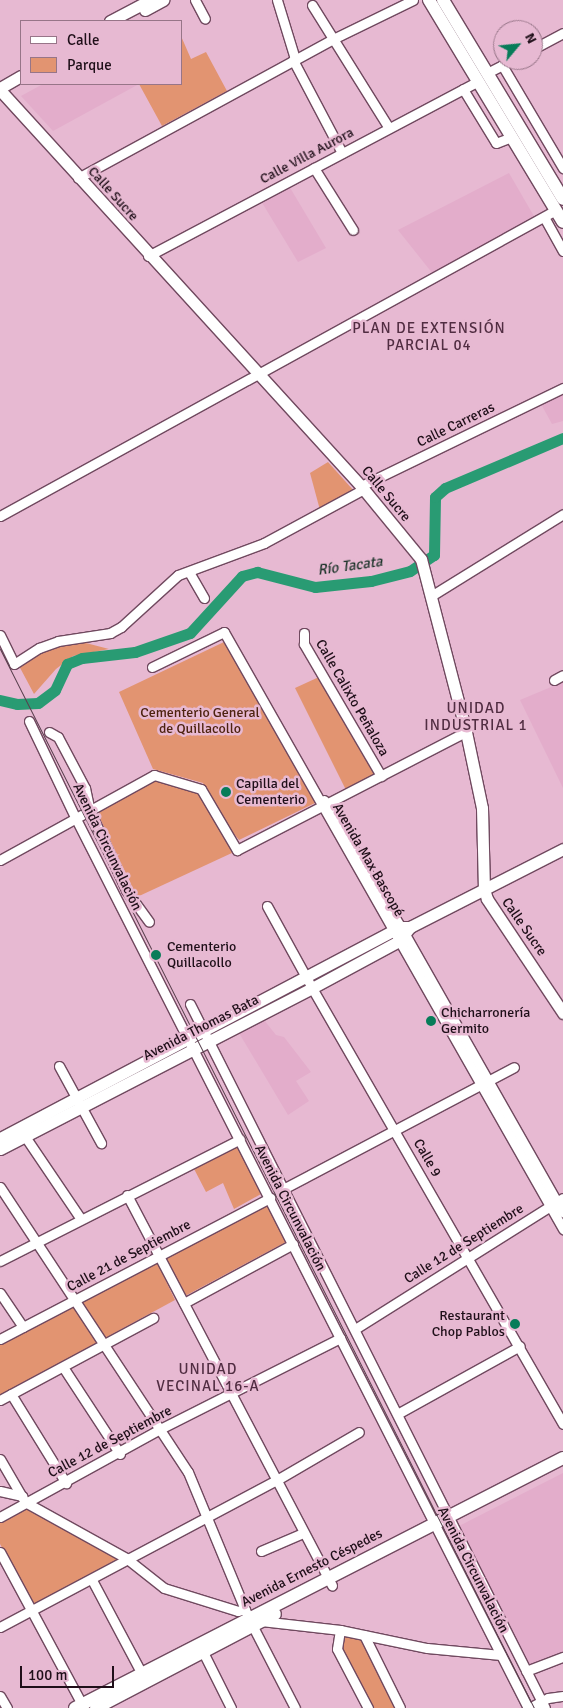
<!DOCTYPE html>
<meta charset="utf-8">
<style>
body{margin:0}
#map{position:relative;width:563px;height:1708px;overflow:hidden;background:#e7b9d2;font-family:Signika,sans-serif}
div>[style]{position:absolute}
[style*='--x']{left:calc(var(--x)*1px);top:calc(var(--y)*1px);width:calc(var(--w)*1px);rotate:calc(var(--a)*1deg)}
.built>*{inset:0;background:#e3adcb}
.green>*{inset:0;background:#e29471}
.stream>*{height:2px;margin:-1px;padding:0 1px;transform-origin:1px;border-radius:1px;background:#299b73}
.river>*{height:11px;margin:-5.5px;padding:0 5.5px;transform-origin:5.5px;border-radius:5.5px;background:#299b73}
.roads{filter:drop-shadow(1px 0 #70495f) drop-shadow(-1px 0 #70495f) drop-shadow(0 1px #70495f) drop-shadow(0 -1px #70495f)}
.minor>*{height:9px;margin:-4.5px;padding:0 4.5px;transform-origin:4.5px;border-radius:4.5px;background:#fff}
.major>*{height:11px;margin:-5.5px;padding:0 5.5px;transform-origin:5.5px;border-radius:5.5px;background:#fff}
.highway>*{height:12px;margin:-6px;padding:0 6px;transform-origin:6px;border-radius:6px;background:#fff}
.tram>*{height:1px;margin:-0.5px;padding:0 0.5px;transform-origin:0.5px;border-radius:0.5px;background:#59404e}
.dots>*{width:14px;height:14px;translate:-50% -50%;box-sizing:border-box;border:2px solid #e7b9d2;border-radius:50%}
span{translate:-50% -50%;white-space:nowrap;text-align:center;line-height:1.15;-webkit-text-stroke:5px #e7b9d2;paint-order:stroke}
.street-label{font-size:14px;color:#1f0f19}
.park-label{font-size:14px;color:#4d230f}
.poi-label{font-size:14px;color:#1f0f19}
.left{translate:0 -50%;text-align:left}
.right{translate:-100% -50%;text-align:right}
.neighbourhood-label{font-size:15px;color:#512d42;letter-spacing:1px}
.water-label{font-size:15px;color:#1b3329;font-style:italic}
.legend{position:absolute;left:20px;top:20px;width:162px;height:65px;box-sizing:border-box;background:#e7b9d2;border:1px solid #977588;margin:0;padding:6px 9px;list-style:none;font-size:15px;color:#1f0f19}
.legend li{display:flex;align-items:center;gap:10px;height:25px}
.legend b{width:25px;border:1px solid #977588}
.north{position:absolute;left:493px;top:20px;width:50px;height:50px;box-sizing:border-box;background:#e7b9d2;border:1px solid #977588;border-radius:50%;rotate:62deg;font-size:14px;font-weight:700;line-height:20px;text-align:center;color:#1f0f19}
.north::after{content:'';display:block;margin:auto;width:18px;height:22px;background:#077c59;clip-path:polygon(50% 0,100% 100%,50% 72%,0 100%)}
.scale{position:absolute;left:20px;top:1666px;width:94px;height:22px;box-sizing:border-box;border:2px solid #1f0f19;border-top:0;padding-left:6px;font-size:15px;line-height:18px;white-space:nowrap;color:#1f0f19;-webkit-text-stroke:4px #e7b9d2;paint-order:stroke}
</style>
<div id="map">
<div class="built">
<div style="clip-path:polygon(43px 84px,139px 84px,53px 131px,21px 96px)"></div>
<div style="clip-path:polygon(509px 173px,535px 218px,433px 274px,398px 230px)"></div>
<div style="clip-path:polygon(289px 186px,326px 248px,298px 262px,261px 201px)"></div>
<div style="clip-path:polygon(563px 393px,563px 421px,552px 424px,541px 404px)"></div>
<div style="clip-path:polygon(563px 682px,563px 788px,520px 700px)"></div>
<div style="clip-path:polygon(264px 1020px,276px 1035px,284px 1037px,311px 1072px,296px 1081px,309px 1101px,288px 1115px,239px 1033px)"></div>
<div style="clip-path:polygon(563px 1473px,563px 1653px,530px 1665px,459px 1526px)"></div>
</div>
<div class="green">
<div style="clip-path:polygon(181px 36px,191px 59px,206px 52px,227px 91px,162px 126px,139px 84px,181px 84px)"></div>
<div style="clip-path:polygon(328px 462px,354px 491px,320px 510px,310px 473px)"></div>
<div style="clip-path:polygon(82px 642px,109px 649px,73px 656px,56px 669px,34px 694px,18px 664px,43px 648px)"></div>
<div style="clip-path:polygon(224px 642px,315px 803px,239px 840px,221px 818px,203px 783px,153px 769px,119px 692px)"></div>
<div style="clip-path:polygon(319px 677px,376px 774px,346px 790px,295px 688px)"></div>
<div style="clip-path:polygon(155px 780px,200px 794px,234px 852px,137px 897px,97px 812px)"></div>
<div style="clip-path:polygon(237px 1143px,261px 1194px,234px 1209px,223px 1183px,206px 1192px,192px 1165px)"></div>
<div style="clip-path:polygon(267px 1205px,286px 1242px,185px 1296px,164px 1258px)"></div>
<div style="clip-path:polygon(156px 1260px,175px 1300px,105px 1338px,80px 1302px)"></div>
<div style="clip-path:polygon(74px 1304px,97px 1344px,0 1396px,0 1343px)"></div>
<div style="clip-path:polygon(26px 1509px,121px 1561px,34px 1607px,0 1544px,0 1523px)"></div>
<div style="clip-path:polygon(342px 1634px,361px 1640px,395px 1708px,370px 1708px,340px 1649px)"></div>
</div>
<div class="stream">
<div style="--x:516;--y:237;--w:25;--a:-29"></div>
</div>
<div class="river">
<div style="--x:0;--y:700;--w:17;--a:13"></div>
<div style="--x:17;--y:704;--w:21;--a:-3"></div>
<div style="--x:38;--y:703;--w:21;--a:-37"></div>
<div style="--x:55;--y:690;--w:29;--a:-65"></div>
<div style="--x:67;--y:664;--w:16;--a:-22"></div>
<div style="--x:82;--y:658;--w:53;--a:-6.5"></div>
<div style="--x:135;--y:652;--w:58;--a:-19.1"></div>
<div style="--x:190;--y:633;--w:77;--a:-47.6"></div>
<div style="--x:242;--y:576;--w:16;--a:-15"></div>
<div style="--x:257;--y:572;--w:60;--a:14.5"></div>
<div style="--x:315;--y:587;--w:56;--a:-6.1"></div>
<div style="--x:371;--y:581;--w:40;--a:-14.4"></div>
<div style="--x:410;--y:571;--w:29;--a:-34"></div>
<div style="--x:434;--y:555;--w:58;--a:-89"></div>
<div style="--x:435;--y:497;--w:13;--a:-42"></div>
<div style="--x:445;--y:488;--w:128;--a:-23"></div>
</div>
<div class="roads">
<div class="minor">
<div style="--x:195;--y:0;--w:21;--a:62"></div>
<div style="--x:277;--y:0;--w:62;--a:73"></div>
<div style="--x:312;--y:5;--w:145;--a:58"></div>
<div style="--x:533;--y:49;--w:34;--a:-28"></div>
<div style="--x:293;--y:60;--w:105;--a:62.2"></div>
<div style="--x:502;--y:65;--w:120;--a:59.4"></div>
<div style="--x:487;--y:73;--w:28;--a:-27"></div>
<div style="--x:463;--y:89;--w:63;--a:58.6"></div>
<div style="--x:496;--y:143;--w:17;--a:-21"></div>
<div style="--x:314;--y:168;--w:73;--a:57.8"></div>
<div style="--x:78;--y:178;--w:290;--a:-28.6"></div>
<div style="--x:333;--y:39;--w:89;--a:-26"></div>
<div style="--x:544;--y:217;--w:39;--a:61"></div>
<div style="--x:148;--y:256;--w:374;--a:-27.9"></div>
<div style="--x:361;--y:486;--w:225;--a:-25.9"></div>
<div style="--x:0;--y:516;--w:635;--a:-28.83"></div>
<div style="--x:189;--y:572;--w:30;--a:60"></div>
<div style="--x:431;--y:596;--w:155;--a:-31.8"></div>
<div style="--x:304;--y:633;--w:11;--a:90"></div>
<div style="--x:304;--y:644;--w:153;--a:59.7"></div>
<div style="--x:0;--y:635;--w:32;--a:64"></div>
<div style="--x:14;--y:664;--w:30;--a:-33"></div>
<div style="--x:39;--y:648;--w:20;--a:-20"></div>
<div style="--x:58;--y:641;--w:53;--a:-8.7"></div>
<div style="--x:110;--y:633;--w:13;--a:-29"></div>
<div style="--x:121;--y:627;--w:77;--a:-42.4"></div>
<div style="--x:178;--y:575;--w:92;--a:-20.4"></div>
<div style="--x:264;--y:543;--w:114;--a:-28.4"></div>
<div style="--x:152;--y:667;--w:80;--a:-25.9"></div>
<div style="--x:224;--y:632;--w:687;--a:60.41"></div>
<div style="--x:554;--y:680;--w:10;--a:-29"></div>
<div style="--x:29;--y:721;--w:106;--a:64.4"></div>
<div style="--x:75;--y:817;--w:1000;--a:63.05"></div>
<div style="--x:49;--y:732;--w:10;--a:29"></div>
<div style="--x:58;--y:737;--w:58;--a:62.1"></div>
<div style="--x:85;--y:788;--w:24;--a:78"></div>
<div style="--x:90;--y:811;--w:87;--a:65.5"></div>
<div style="--x:126;--y:890;--w:39;--a:54"></div>
<div style="--x:324;--y:800;--w:159;--a:58.9"></div>
<div style="--x:406;--y:936;--w:318;--a:60.4"></div>
<div style="--x:0;--y:860;--w:176;--a:-28.9"></div>
<div style="--x:154;--y:775;--w:49;--a:16.6"></div>
<div style="--x:201;--y:789;--w:71;--a:59.5"></div>
<div style="--x:237;--y:850;--w:258;--a:-27.3"></div>
<div style="--x:267;--y:906;--w:94;--a:61.2"></div>
<div style="--x:312;--y:988;--w:503;--a:60.07"></div>
<div style="--x:190;--y:1004;--w:788;--a:63.24"></div>
<div style="--x:59;--y:1066;--w:88;--a:61.4"></div>
<div style="--x:22;--y:1132;--w:105;--a:55.9"></div>
<div style="--x:0;--y:1187;--w:341;--a:56.6"></div>
<div style="--x:188;--y:1472;--w:157;--a:67.5"></div>
<div style="--x:248;--y:1617;--w:102;--a:62.7"></div>
<div style="--x:283;--y:1189;--w:261;--a:-27.8"></div>
<div style="--x:127;--y:1195;--w:441;--a:62.3"></div>
<div style="--x:0;--y:1261;--w:269;--a:-26.9"></div>
<div style="--x:0;--y:1293;--w:41;--a:55.9"></div>
<div style="--x:184;--y:1303;--w:124;--a:-28.4"></div>
<div style="--x:355;--y:1329;--w:246;--a:-32.2"></div>
<div style="--x:0;--y:1339;--w:305;--a:-27.6"></div>
<div style="--x:63;--y:1367;--w:104;--a:56.8"></div>
<div style="--x:11;--y:1394;--w:105;--a:58.3"></div>
<div style="--x:0;--y:1400;--w:174;--a:-28.2"></div>
<div style="--x:399;--y:1413;--w:138;--a:-29"></div>
<div style="--x:0;--y:1459;--w:50;--a:59.8"></div>
<div style="--x:25;--y:1502;--w:115;--a:29"></div>
<div style="--x:126;--y:1558;--w:48;--a:38.3"></div>
<div style="--x:164;--y:1588;--w:77;--a:17.3"></div>
<div style="--x:238;--y:1611;--w:7;--a:-16"></div>
<div style="--x:0;--y:1491;--w:23;--a:13"></div>
<div style="--x:0;--y:1517;--w:183;--a:-28.8"></div>
<div style="--x:160;--y:1429;--w:202;--a:-26.8"></div>
<div style="--x:261;--y:1551;--w:46;--a:-23.2"></div>
<div style="--x:0;--y:1552;--w:177;--a:61.7"></div>
<div style="--x:92;--y:1580;--w:106;--a:62"></div>
<div style="--x:261;--y:1621;--w:80;--a:6.5"></div>
<div style="--x:340;--y:1630;--w:89;--a:11.7"></div>
<div style="--x:427;--y:1648;--w:74;--a:5.4"></div>
<div style="--x:0;--y:1627;--w:311;--a:-28"></div>
<div style="--x:275;--y:1481;--w:97;--a:-30.3"></div>
<div style="--x:340;--y:1630;--w:19;--a:99"></div>
<div style="--x:337;--y:1649;--w:67;--a:62.3"></div>
<div style="--x:364;--y:1635;--w:81;--a:63.7"></div>
<div style="--x:201;--y:1648;--w:67;--a:63.4"></div>
<div style="--x:526;--y:1671;--w:40;--a:-21"></div>
<div style="--x:0;--y:1696;--w:14;--a:60"></div>
<div style="--x:529;--y:1708;--w:21;--a:-28"></div>
<div style="--x:548;--y:1698;--w:15;--a:-8"></div>
</div>
<div class="major">
<div style="--x:145;--y:10;--w:21;--a:-29"></div>
<div style="--x:110;--y:21;--w:45;--a:-27.7"></div>
<div style="--x:0;--y:88;--w:24;--a:-30"></div>
<div style="--x:0;--y:90;--w:536;--a:47.65"></div>
<div style="--x:361;--y:486;--w:94;--a:50.6"></div>
<div style="--x:421;--y:559;--w:179;--a:75.4"></div>
<div style="--x:466;--y:732;--w:78;--a:78.1"></div>
<div style="--x:482;--y:808;--w:81;--a:88.6"></div>
<div style="--x:484;--y:889;--w:10;--a:73"></div>
<div style="--x:487;--y:899;--w:137;--a:56.3"></div>
<div style="--x:0;--y:1138;--w:453;--a:-27.8"></div>
<div style="--x:401;--y:927;--w:9;--a:0"></div>
<div style="--x:410;--y:927;--w:172;--a:-27"></div>
<div style="--x:0;--y:1149;--w:351;--a:-27.3"></div>
<div style="--x:312;--y:988;--w:99;--a:-28.4"></div>
<div style="--x:399;--y:941;--w:18;--a:-52"></div>
</div>
<div class="highway">
<div style="--x:429;--y:0;--w:259;--a:58.9"></div>
<div style="--x:443;--y:0;--w:232;--a:58.9"></div>
<div style="--x:75;--y:1708;--w:548;--a:-27.13"></div>
<div style="--x:96;--y:1708;--w:202;--a:-27.7"></div>
</div>
</div>
<div class="tram">
<div style="--x:0;--y:649;--w:1186;--a:63.24"></div>
</div>
<div class="dots">
<div style="left:226px;top:792px;background:#077c59"></div>
<div style="left:156px;top:955px;background:#077c59"></div>
<div style="left:431px;top:1021px;background:#077c59"></div>
<div style="left:515px;top:1324px;background:#077c59"></div>
</div>
<div class="street-label">
<span style="left:307px;top:156px;rotate:-28deg">Calle Villa Aurora</span>
<span style="left:113px;top:194px;rotate:48deg">Calle Sucre</span>
<span style="left:456px;top:425px;rotate:-26deg">Calle Carreras</span>
<span style="left:386px;top:494px;rotate:50deg">Calle Sucre</span>
<span style="left:352px;top:698px;rotate:60deg">Calle Calixto Peñaloza</span>
<span style="left:107px;top:847px;rotate:64deg">Avenida Circunvalación</span>
<span style="left:368px;top:860px;rotate:60deg">Avenida Max Bascopé</span>
<span style="left:524px;top:927px;rotate:55deg">Calle Sucre</span>
<span style="left:201px;top:1028px;rotate:-27deg">Avenida Thomas Bata</span>
<span style="left:427px;top:1158px;rotate:60deg">Calle 9</span>
<span style="left:290px;top:1208px;rotate:63deg">Avenida Circunvalación</span>
<span style="left:464px;top:1244px;rotate:-32deg">Calle 12 de Septiembre</span>
<span style="left:129px;top:1256px;rotate:-28deg">Calle 21 de Septiembre</span>
<span style="left:110px;top:1442px;rotate:-28deg">Calle 12 de Septiembre</span>
<span style="left:312px;top:1568px;rotate:-27deg">Avenida Ernesto Céspedes</span>
<span style="left:473px;top:1570px;rotate:63deg">Avenida Circunvalación</span>
</div>
<div class="park-label">
<span style="left:200px;top:721px">Cementerio General<br>de Quillacollo</span>
</div>
<div class="poi-label">
<span class="left" style="left:236px;top:792px">Capilla del<br>Cementerio</span>
<span class="left" style="left:167px;top:955px">Cementerio<br>Quillacollo</span>
<span class="left" style="left:441px;top:1021px">Chicharronería<br>Germito</span>
<span class="right" style="left:505px;top:1324px">Restaurant<br>Chop Pablos</span>
</div>
<div class="neighbourhood-label">
<span style="left:429px;top:337px">PLAN DE EXTENSIÓN<br>PARCIAL 04</span>
<span style="left:476px;top:717px">UNIDAD<br>INDUSTRIAL 1</span>
<span style="left:208px;top:1378px">UNIDAD<br>VECINAL 16-A</span>
</div>
<div class="water-label">
<span style="left:350px;top:566px;rotate:-8deg">Río Tacata</span>
</div>
<ul class="legend">
<li><b style="height:6px;background:#fff"></b>Calle</li>
<li><b style="height:14px;background:#e29471"></b>Parque</li>
</ul>
<div class="north">N</div>
<div class="scale">100 m</div>
</div>
